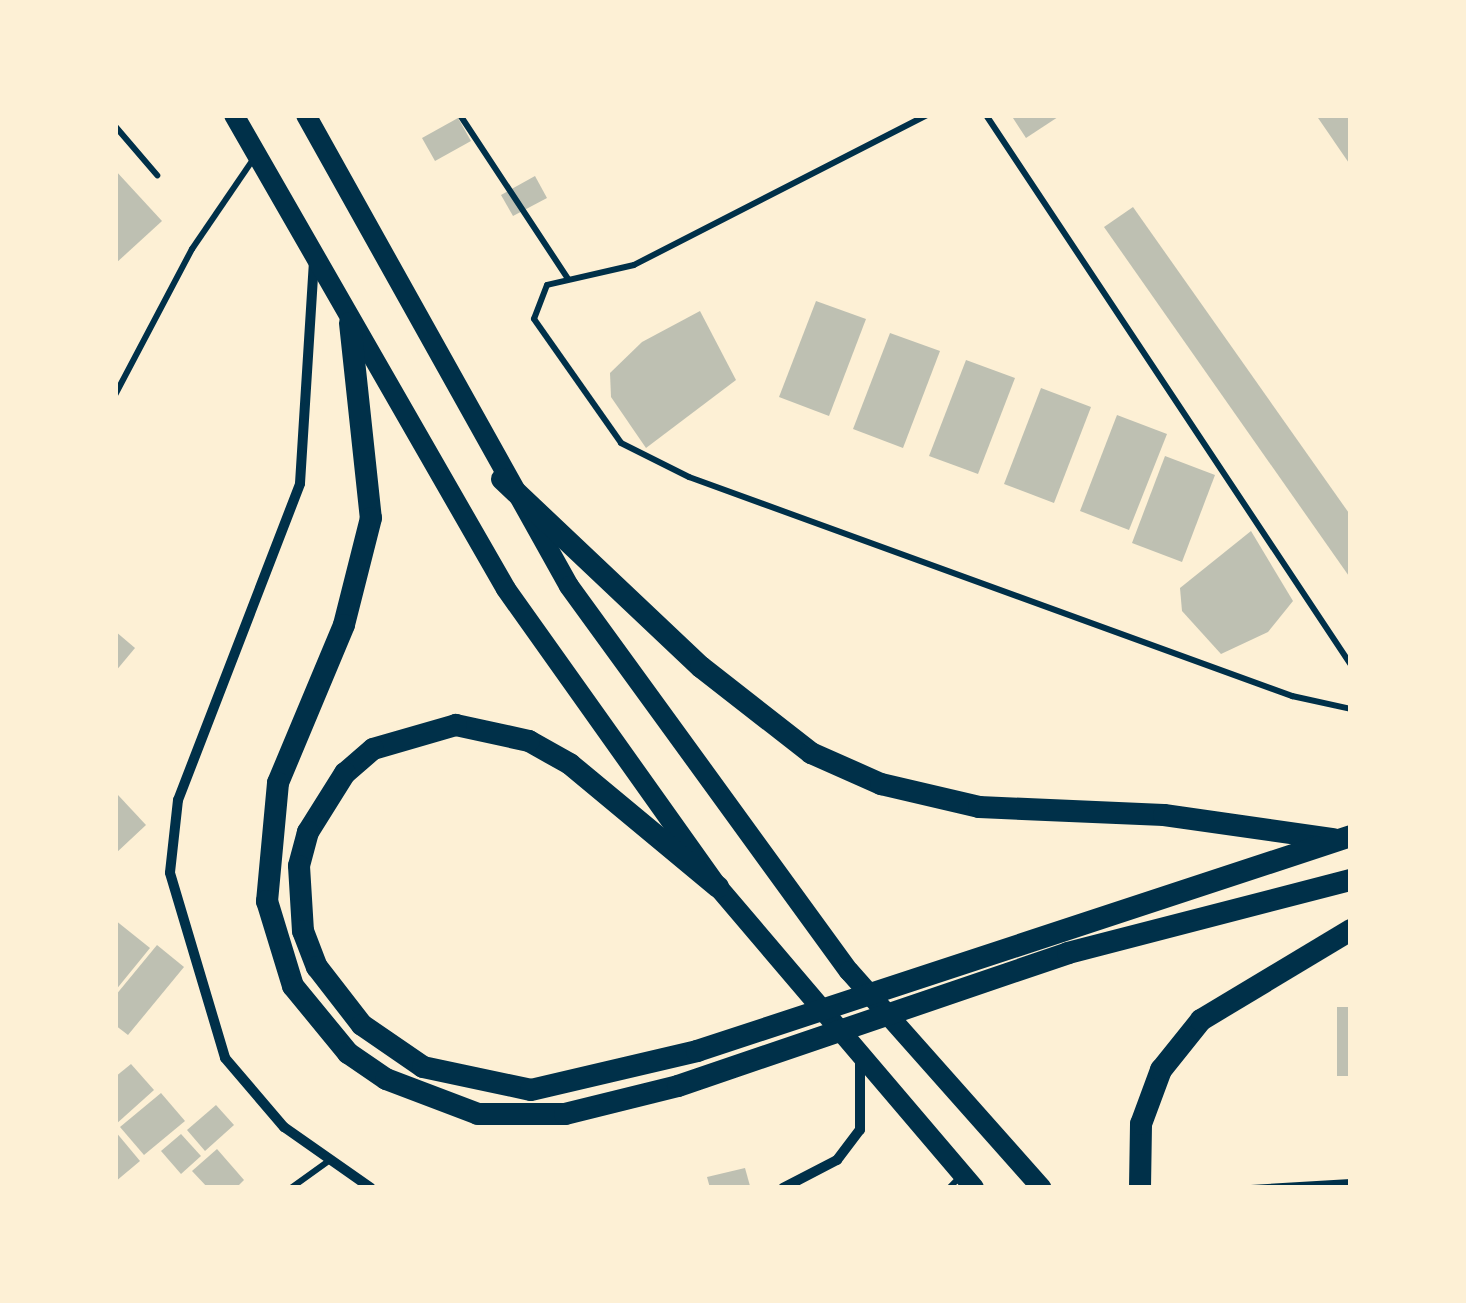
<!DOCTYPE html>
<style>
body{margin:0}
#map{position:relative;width:1466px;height:1303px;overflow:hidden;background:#fdf0d5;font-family:"Alegreya Sans",sans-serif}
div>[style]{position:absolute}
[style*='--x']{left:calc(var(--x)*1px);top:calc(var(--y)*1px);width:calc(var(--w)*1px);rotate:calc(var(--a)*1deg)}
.building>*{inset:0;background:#bec0b2}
.service>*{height:6px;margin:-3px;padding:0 3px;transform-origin:3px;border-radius:3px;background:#003049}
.minor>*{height:10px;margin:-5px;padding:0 5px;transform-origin:5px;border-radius:5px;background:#003049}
.primary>*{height:20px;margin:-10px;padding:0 10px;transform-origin:10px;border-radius:10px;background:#003049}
.motorway>*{height:22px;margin:-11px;padding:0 11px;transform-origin:11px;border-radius:11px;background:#003049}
span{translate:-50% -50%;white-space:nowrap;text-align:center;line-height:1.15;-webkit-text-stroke:10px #fdf0d5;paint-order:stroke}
.frame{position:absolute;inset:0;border:118px solid #fdf0d5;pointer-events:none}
</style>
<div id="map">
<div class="building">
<div style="clip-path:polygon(1011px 115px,1061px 115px,1026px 138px)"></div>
<div style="clip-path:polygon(1316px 115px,1351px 115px,1351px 166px)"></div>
<div style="clip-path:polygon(458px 118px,471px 141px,435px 161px,422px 138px)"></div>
<div style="clip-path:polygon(115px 170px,162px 221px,115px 264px)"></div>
<div style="clip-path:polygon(535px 176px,547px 198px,513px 216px,501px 195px)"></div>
<div style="clip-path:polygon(1133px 207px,1351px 516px,1351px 579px,1104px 227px)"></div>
<div style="clip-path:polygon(816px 301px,866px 319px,829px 416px,779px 397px)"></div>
<div style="clip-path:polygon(700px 311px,736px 380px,646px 448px,611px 397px,610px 373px,642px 342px)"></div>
<div style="clip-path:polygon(890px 333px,940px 351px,903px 448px,853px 429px)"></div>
<div style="clip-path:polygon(966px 360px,1015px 378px,978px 474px,929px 456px)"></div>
<div style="clip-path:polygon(1041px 388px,1091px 407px,1054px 503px,1004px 484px)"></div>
<div style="clip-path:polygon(1117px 415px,1167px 434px,1129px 530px,1080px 511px)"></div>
<div style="clip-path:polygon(1165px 456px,1215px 475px,1182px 562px,1132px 543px)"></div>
<div style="clip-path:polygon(1251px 531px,1293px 601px,1268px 632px,1221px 654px,1182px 611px,1180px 588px)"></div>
<div style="clip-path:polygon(115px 631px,135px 648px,115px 672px)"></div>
<div style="clip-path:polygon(118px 795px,146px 825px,115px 854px,115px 798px)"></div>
<div style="clip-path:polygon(115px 920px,150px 948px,115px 991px)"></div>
<div style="clip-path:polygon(157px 945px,184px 967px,128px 1035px,115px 1025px,115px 996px)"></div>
<div style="clip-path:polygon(1337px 1007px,1351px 1007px,1351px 1076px,1337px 1076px)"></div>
<div style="clip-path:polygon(131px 1064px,154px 1090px,115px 1125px,115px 1077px)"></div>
<div style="clip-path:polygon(161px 1093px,185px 1121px,144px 1155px,120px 1127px)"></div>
<div style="clip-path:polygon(216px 1105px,234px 1125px,205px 1151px,187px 1130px)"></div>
<div style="clip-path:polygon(115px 1131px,140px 1161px,115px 1182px)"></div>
<div style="clip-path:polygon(181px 1134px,201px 1156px,181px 1174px,161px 1151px)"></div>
<div style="clip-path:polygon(217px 1149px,244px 1180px,236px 1188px,208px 1188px,192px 1171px)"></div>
<div style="clip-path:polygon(745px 1168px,750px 1186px,710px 1188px,707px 1177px)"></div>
</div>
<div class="service">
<div style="--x:460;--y:115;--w:196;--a:56.6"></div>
<div style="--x:927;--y:115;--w:329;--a:152.9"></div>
<div style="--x:634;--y:265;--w:89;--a:167.1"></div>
<div style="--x:547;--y:285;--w:36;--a:111"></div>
<div style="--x:534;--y:319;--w:151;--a:54.9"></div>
<div style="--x:621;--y:443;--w:76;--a:26.6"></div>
<div style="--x:689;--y:477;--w:642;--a:19.96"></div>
<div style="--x:1292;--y:696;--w:60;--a:12.4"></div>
<div style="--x:986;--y:115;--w:660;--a:56.43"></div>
<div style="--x:115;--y:126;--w:65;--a:49.4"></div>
<div style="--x:115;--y:395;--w:165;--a:-62.2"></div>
<div style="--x:192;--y:249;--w:110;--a:-55.7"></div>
<div style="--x:291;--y:1188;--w:48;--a:-35.7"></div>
<div style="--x:949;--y:1188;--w:17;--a:-45"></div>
<div style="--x:1251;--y:1188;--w:100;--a:-3.4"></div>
</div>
<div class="minor">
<div style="--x:314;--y:261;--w:223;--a:93.6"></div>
<div style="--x:300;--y:484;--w:339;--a:111.1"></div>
<div style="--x:178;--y:800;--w:73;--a:96.3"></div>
<div style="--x:170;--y:873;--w:193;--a:73.4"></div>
<div style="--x:225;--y:1058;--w:91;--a:49.5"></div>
<div style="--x:284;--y:1127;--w:106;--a:35"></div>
<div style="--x:783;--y:1188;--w:61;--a:-27.4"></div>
<div style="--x:837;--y:1160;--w:38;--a:-53"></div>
<div style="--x:860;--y:1130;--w:69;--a:-90"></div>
</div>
<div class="primary">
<div style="--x:234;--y:115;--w:546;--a:60.15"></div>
<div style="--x:506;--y:589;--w:366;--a:54.6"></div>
<div style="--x:718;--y:887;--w:395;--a:49.6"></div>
<div style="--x:306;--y:115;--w:539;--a:60.82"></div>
<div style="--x:569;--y:586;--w:476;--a:54"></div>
<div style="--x:849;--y:971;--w:290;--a:48.4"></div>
</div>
<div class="motorway">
<div style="--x:350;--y:323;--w:196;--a:83.9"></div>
<div style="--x:371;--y:518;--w:110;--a:104.2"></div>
<div style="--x:344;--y:625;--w:171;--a:112.7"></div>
<div style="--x:278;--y:783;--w:119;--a:95.3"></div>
<div style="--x:267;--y:901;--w:89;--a:73"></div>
<div style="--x:293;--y:986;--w:87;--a:50.6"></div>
<div style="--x:348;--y:1053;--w:46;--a:34.4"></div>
<div style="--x:386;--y:1079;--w:98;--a:20.8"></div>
<div style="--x:478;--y:1114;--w:87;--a:0"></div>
<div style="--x:565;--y:1114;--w:116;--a:-13.9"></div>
<div style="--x:678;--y:1086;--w:412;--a:-18.8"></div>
<div style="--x:1068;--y:953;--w:292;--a:-14.5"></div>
<div style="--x:502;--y:479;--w:274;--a:43.4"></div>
<div style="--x:701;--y:667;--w:140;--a:38"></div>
<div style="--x:811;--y:753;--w:77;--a:23.9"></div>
<div style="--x:881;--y:784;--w:101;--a:13.2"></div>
<div style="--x:979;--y:807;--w:185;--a:2.5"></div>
<div style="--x:1164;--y:815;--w:171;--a:8.1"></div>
<div style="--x:718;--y:887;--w:192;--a:-140.3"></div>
<div style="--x:570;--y:764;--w:47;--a:-150.7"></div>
<div style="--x:529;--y:741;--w:75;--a:-167.6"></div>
<div style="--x:456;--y:725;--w:86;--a:163.9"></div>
<div style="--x:373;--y:749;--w:37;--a:139"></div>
<div style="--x:345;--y:773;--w:70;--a:122.1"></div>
<div style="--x:308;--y:832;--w:35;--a:105"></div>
<div style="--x:299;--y:866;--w:65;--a:86.5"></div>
<div style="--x:303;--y:931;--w:39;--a:69"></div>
<div style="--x:317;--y:967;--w:73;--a:52.2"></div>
<div style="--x:362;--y:1025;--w:74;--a:34.5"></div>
<div style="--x:423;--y:1067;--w:110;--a:12"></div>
<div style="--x:531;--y:1090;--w:171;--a:-13.2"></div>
<div style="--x:697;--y:1051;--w:688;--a:-18.2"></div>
<div style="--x:1140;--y:1188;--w:64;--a:-89.1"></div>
<div style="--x:1141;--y:1124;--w:58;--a:-69.7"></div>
<div style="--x:1161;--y:1070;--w:64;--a:-51.3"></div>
<div style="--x:1201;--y:1020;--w:175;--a:-31"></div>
</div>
<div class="frame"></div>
</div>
